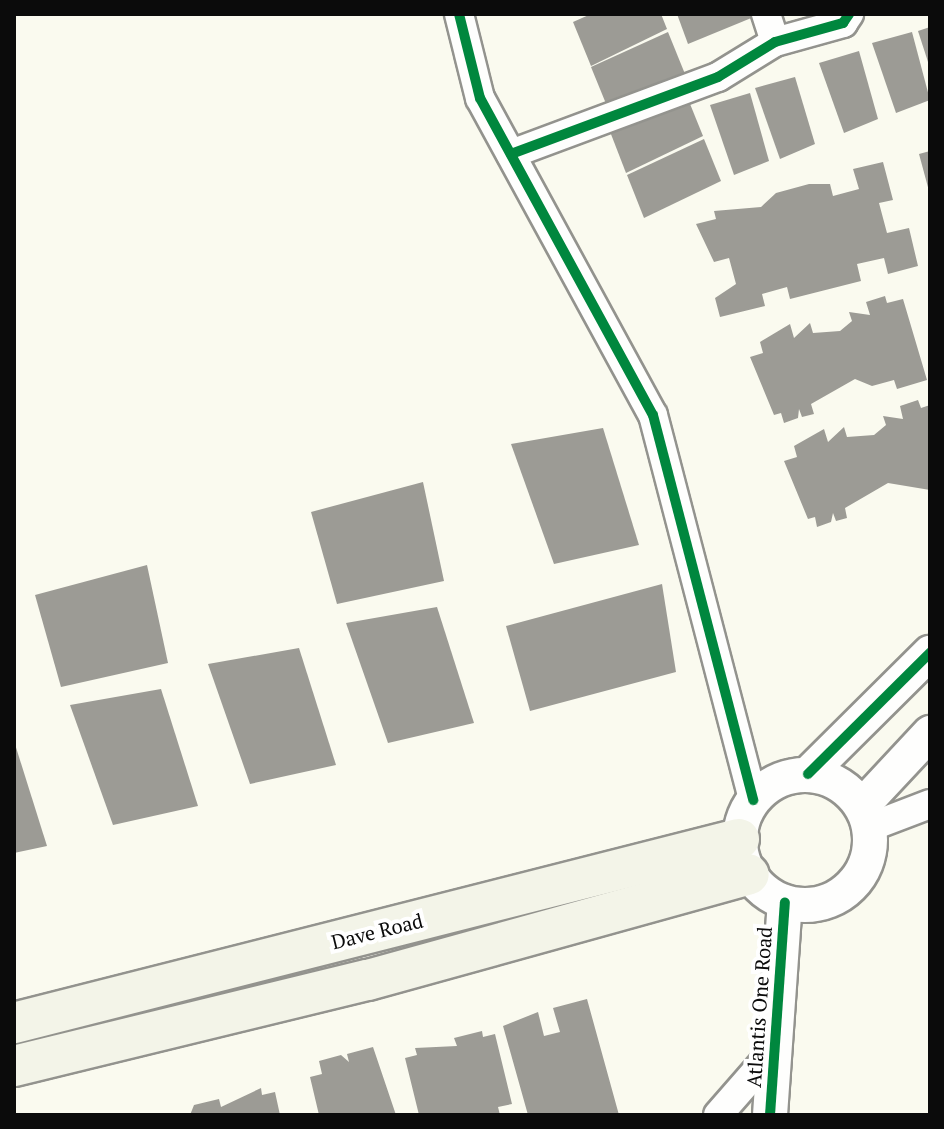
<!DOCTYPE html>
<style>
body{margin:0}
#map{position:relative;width:944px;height:1129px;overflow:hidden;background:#fafaef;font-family:"PT Serif",serif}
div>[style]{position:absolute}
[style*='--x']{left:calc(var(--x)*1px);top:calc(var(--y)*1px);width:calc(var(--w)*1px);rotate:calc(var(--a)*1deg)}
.building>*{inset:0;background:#9c9b95}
.roads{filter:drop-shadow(2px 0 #93938e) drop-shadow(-2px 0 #93938e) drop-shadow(0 2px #93938e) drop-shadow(0 -2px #93938e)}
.minor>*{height:28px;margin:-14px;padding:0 14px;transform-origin:14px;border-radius:14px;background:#fefefd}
.tertiary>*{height:34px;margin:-17px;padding:0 17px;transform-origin:17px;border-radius:17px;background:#fefefd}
.tertiary>.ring{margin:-17px;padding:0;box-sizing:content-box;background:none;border:34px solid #fefefd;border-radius:50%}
.secondary>*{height:40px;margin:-20px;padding:0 20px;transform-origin:20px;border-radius:20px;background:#f3f4e8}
.cycleway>*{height:10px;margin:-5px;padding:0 5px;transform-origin:5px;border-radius:5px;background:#00873e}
span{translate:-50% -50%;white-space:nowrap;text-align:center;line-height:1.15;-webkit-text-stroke:8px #fff;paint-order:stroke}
.street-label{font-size:20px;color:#0b0b0b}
.frame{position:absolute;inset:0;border:16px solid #0b0b0b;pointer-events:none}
</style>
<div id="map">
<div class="building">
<div style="clip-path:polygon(591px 14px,661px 14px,667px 29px,591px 66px,573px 22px)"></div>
<div style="clip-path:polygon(677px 14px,761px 14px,688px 44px)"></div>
<div style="clip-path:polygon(930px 27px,930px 65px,929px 65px,918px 31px)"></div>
<div style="clip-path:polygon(668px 32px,685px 74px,609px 111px,591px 67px)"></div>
<div style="clip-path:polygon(912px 32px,930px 100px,896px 113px,872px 43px)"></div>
<div style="clip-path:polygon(859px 51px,878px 119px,844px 133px,819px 63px)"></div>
<div style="clip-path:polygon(795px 77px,815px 144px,780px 159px,755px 88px)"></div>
<div style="clip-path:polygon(750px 93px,769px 161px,734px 175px,710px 105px)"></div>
<div style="clip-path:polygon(686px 94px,703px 136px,626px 173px,609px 129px)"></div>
<div style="clip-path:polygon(704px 139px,721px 181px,644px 218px,627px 175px)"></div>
<div style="clip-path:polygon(930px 151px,930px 191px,929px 191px,919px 154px)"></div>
<div style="clip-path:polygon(883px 162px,893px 200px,879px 203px,887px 233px,909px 228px,918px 266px,888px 274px,884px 258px,857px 264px,861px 281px,790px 299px,787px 287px,762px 294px,765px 306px,720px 317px,715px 298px,736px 284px,729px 258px,714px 262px,696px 224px,716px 219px,714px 211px,761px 207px,776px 193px,809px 184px,830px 184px,833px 196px,859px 189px,853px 169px)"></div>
<div style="clip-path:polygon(885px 296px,887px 303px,903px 299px,927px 380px,897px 389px,894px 380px,872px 386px,855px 379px,811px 404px,814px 414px,802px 417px,799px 409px,798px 418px,784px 423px,781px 413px,774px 415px,750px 357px,763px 353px,760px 342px,790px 324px,794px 338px,810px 323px,813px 333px,840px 331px,852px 321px,849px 312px,870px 315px,866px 302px)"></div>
<div style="clip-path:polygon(918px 400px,921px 408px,930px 405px,930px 490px,888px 483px,845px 508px,847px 518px,836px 521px,833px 513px,831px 522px,817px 527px,815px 517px,808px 519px,784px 461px,797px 457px,794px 446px,824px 429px,828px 442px,844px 427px,847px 437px,874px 435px,886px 425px,883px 416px,903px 419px,900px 406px)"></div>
<div style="clip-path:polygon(603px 428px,639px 545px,554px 564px,511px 444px)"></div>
<div style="clip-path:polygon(423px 482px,444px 581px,337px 604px,311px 512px)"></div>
<div style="clip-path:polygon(147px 565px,168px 663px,61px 687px,35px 595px)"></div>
<div style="clip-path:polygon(662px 584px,676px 672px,530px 711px,506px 626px)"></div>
<div style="clip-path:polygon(437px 607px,474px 723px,388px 743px,346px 623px)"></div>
<div style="clip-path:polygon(299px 648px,336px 765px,250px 784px,208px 664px)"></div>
<div style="clip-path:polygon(161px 689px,198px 806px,113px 825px,70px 705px)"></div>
<div style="clip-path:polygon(14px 741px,47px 846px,14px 853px)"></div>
<div style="clip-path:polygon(587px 999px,619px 1115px,528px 1115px,503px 1026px,538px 1012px,544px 1036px,560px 1032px,553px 1008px)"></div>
<div style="clip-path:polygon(482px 1031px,483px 1037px,495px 1034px,512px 1104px,498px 1107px,500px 1115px,419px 1115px,405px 1058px,417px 1055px,415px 1048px,457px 1046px,454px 1038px)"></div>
<div style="clip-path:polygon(373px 1047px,396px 1115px,319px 1115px,310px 1077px,322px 1074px,319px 1061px,341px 1055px,349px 1062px,347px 1054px)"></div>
<div style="clip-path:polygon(261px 1088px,262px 1095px,275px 1092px,280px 1115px,190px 1115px,194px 1105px,219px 1099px,221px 1107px)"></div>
</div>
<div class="roads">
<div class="minor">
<div style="--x:459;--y:14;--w:87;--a:76"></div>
<div style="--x:480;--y:98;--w:361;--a:61.4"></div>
<div style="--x:653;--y:415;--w:398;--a:75.4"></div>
<div style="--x:766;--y:14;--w:29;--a:72"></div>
<div style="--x:511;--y:154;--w:221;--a:-20.4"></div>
<div style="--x:718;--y:77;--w:67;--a:-31.6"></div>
<div style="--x:775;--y:42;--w:71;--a:-15.6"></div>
<div style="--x:843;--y:23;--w:11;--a:-56"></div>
<div style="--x:870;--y:827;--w:64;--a:-21"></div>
<div style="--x:718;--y:1115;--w:82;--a:-48.9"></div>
</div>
<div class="tertiary">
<div style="--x:808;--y:774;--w:172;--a:-44.8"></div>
<div class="ring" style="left:740px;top:775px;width:96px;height:96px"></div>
<div style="--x:862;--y:806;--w:100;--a:-47"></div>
<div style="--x:770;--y:1115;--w:213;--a:-86"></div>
</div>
<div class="secondary">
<div style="--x:14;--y:1023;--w:748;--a:-14.24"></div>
<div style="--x:14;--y:1066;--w:364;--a:-13.7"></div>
<div style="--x:368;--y:980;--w:395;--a:-15.5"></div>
</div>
</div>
<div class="cycleway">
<div style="--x:459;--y:14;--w:87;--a:76"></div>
<div style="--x:480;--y:98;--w:361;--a:61.4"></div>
<div style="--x:653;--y:415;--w:398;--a:75.4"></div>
<div style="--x:511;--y:154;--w:221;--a:-20.4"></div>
<div style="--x:718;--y:77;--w:67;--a:-31.6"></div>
<div style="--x:775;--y:42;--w:71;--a:-15.6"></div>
<div style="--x:843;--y:23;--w:11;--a:-56"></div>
<div style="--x:808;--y:774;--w:172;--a:-44.8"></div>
<div style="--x:770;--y:1115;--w:213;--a:-86"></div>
</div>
<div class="street-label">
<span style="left:377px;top:931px;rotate:-14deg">Dave Road</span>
<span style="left:759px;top:1007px;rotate:-86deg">Atlantis One Road</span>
</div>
<div class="frame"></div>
</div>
